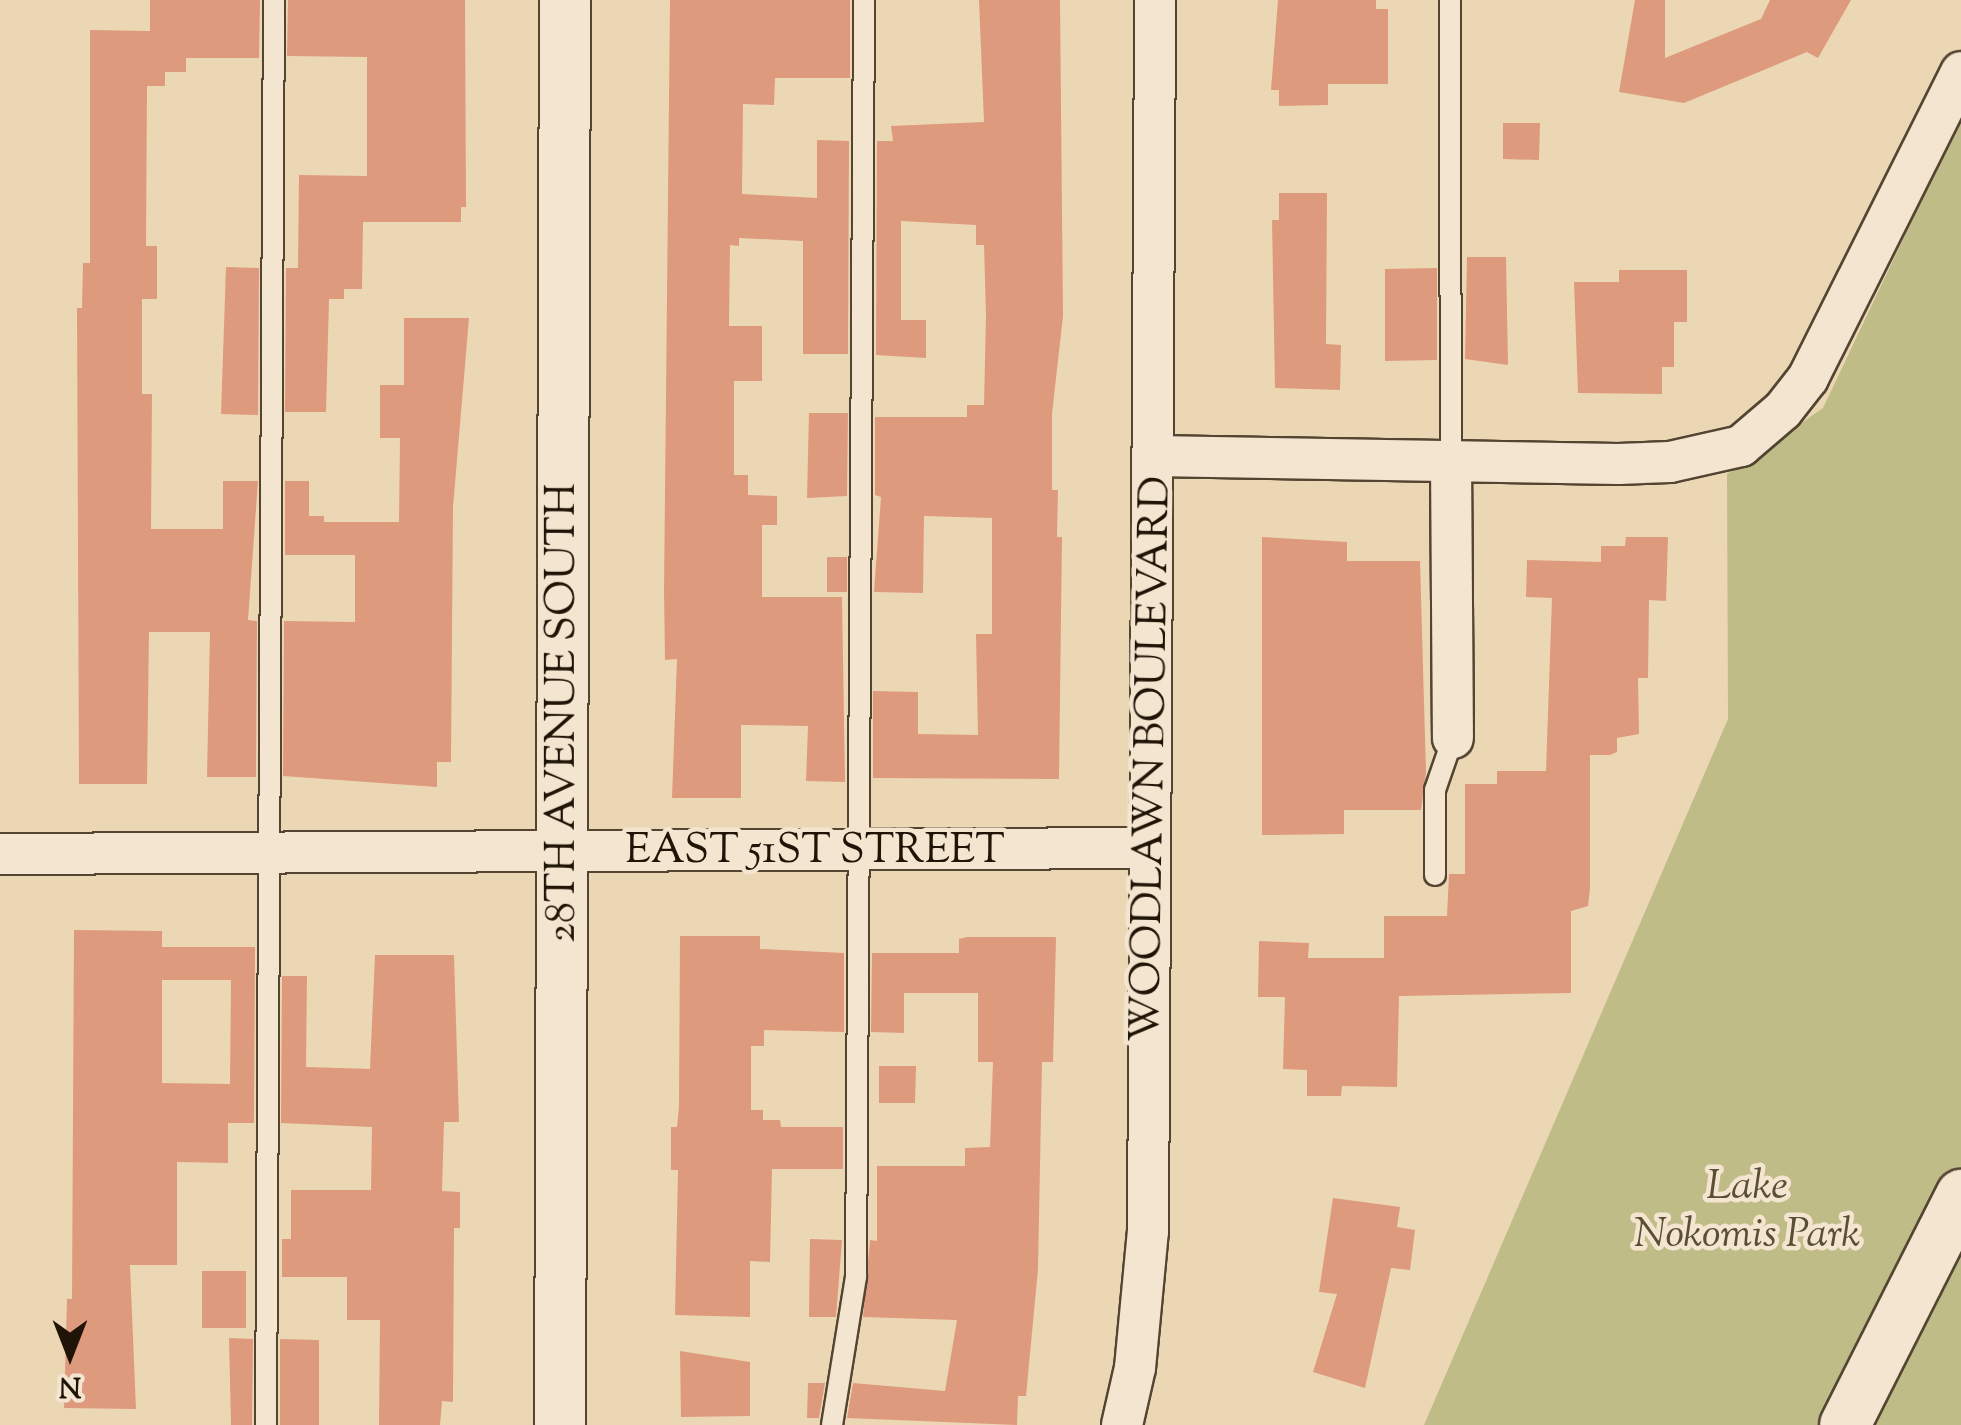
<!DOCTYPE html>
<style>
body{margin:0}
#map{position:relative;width:1961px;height:1425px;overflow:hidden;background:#ecd7b5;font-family:"Sorts Mill Goudy",serif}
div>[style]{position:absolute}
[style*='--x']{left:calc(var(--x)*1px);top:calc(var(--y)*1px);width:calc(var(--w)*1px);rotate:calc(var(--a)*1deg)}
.green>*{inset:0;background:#bfbc88}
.building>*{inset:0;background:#de9a7c}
.roads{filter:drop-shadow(2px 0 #534532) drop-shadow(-2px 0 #534532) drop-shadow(0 2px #534532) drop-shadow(0 -2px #534532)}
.service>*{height:20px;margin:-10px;padding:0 10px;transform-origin:10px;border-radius:10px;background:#f3e5cf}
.minor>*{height:40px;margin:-20px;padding:0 20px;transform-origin:20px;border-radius:20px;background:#f3e5cf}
.tertiary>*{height:50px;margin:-25px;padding:0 25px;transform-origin:25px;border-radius:25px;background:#f3e5cf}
span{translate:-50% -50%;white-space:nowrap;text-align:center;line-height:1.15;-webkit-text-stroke:9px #f3e5cf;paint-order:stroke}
.street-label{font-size:42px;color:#201407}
.park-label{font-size:42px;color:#584f34;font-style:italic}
.north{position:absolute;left:20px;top:1305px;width:100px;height:100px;-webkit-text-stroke:8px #f3e5cf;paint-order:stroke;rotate:180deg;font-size:28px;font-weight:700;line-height:40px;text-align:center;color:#201407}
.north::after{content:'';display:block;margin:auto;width:35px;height:45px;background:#201407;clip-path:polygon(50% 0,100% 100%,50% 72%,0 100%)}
</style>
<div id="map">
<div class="green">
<div style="clip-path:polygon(1961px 117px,1961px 1425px,1424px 1425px,1728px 719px,1727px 474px,1823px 408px)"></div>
</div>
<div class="building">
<div style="clip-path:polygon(150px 0,260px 0,259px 58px,186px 58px,186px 72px,165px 72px,165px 86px,147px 86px,146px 246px,157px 246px,157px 299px,142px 299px,142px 394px,152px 394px,151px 529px,223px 529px,223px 481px,258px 481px,248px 620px,257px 621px,256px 777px,207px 777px,210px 632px,149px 632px,147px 784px,79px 784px,77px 308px,82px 308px,83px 263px,90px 263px,90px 30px,150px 31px)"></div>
<div style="clip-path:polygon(288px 0,465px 0,466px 207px,461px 207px,461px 222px,363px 222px,362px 289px,344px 289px,344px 299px,329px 299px,326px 412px,285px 412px,286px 268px,298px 268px,299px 175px,367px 176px,367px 57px,287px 56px)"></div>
<div style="clip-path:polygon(670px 0,850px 0,850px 78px,775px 78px,774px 105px,743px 104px,742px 194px,817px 198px,817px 140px,849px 141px,848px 354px,803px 354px,803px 241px,739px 238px,739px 246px,730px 245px,729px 326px,762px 326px,762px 381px,734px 381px,734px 475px,748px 475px,748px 495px,777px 496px,777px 525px,762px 525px,762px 597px,842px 597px,845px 782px,806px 781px,808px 726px,741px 725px,741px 798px,672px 798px,677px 659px,665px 660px,664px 592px)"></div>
<div style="clip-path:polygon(979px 0,1060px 0,1063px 316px,1052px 414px,1052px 490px,1058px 490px,1057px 537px,1062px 537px,1059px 779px,873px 778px,873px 691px,918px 692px,918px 734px,978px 735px,976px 634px,992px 634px,992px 518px,924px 516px,923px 593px,874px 592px,881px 497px,875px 495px,875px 417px,967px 417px,967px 405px,984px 405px,986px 315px,984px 245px,976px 245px,976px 225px,901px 221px,901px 320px,926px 320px,926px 358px,876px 355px,877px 141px,893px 141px,891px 126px,984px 122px)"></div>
<div style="clip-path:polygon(1278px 0,1376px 0,1376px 9px,1388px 9px,1388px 84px,1328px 84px,1328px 105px,1279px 106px,1279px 90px,1271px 90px)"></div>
<div style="clip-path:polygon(1635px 0,1665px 0,1665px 58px,1761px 19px,1770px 0,1851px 0,1818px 58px,1807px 52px,1684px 103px,1619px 92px)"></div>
<div style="clip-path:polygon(1503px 123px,1540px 123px,1539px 160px,1503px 159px)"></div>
<div style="clip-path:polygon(1279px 193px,1327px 193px,1326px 344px,1341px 345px,1340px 390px,1275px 388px,1272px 220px,1279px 220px)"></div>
<div style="clip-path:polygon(1467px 257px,1506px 257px,1508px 365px,1465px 359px)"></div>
<div style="clip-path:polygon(226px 267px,259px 268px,258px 415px,221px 414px)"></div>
<div style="clip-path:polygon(1437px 268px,1437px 360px,1385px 361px,1385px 269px)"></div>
<div style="clip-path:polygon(1619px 270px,1687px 270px,1687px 322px,1674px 322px,1674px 367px,1662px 367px,1662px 394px,1578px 393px,1574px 282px,1619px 282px)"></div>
<div style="clip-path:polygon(404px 318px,469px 318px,453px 507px,451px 762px,437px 762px,437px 787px,283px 776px,284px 621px,355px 622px,355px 555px,285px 555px,285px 481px,309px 481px,309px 516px,324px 516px,324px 522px,399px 522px,400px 438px,380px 438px,380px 385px,404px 385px)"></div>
<div style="clip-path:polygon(809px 413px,848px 413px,847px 496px,807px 498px)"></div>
<div style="clip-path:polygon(1262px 537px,1347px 542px,1347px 561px,1420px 561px,1426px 773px,1421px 810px,1344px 810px,1344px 834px,1262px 835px)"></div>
<div style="clip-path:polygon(1626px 537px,1668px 537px,1666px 601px,1649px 600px,1648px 678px,1638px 678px,1639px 734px,1617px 738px,1617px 752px,1610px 755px,1590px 755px,1590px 888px,1588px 906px,1571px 911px,1571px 993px,1399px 996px,1397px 1087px,1342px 1086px,1341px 1096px,1307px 1096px,1307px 1070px,1283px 1069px,1285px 997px,1258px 997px,1259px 941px,1309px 943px,1308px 958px,1384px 958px,1384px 916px,1447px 916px,1449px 874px,1465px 874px,1465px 784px,1497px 784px,1497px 771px,1546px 771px,1552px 598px,1526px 597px,1527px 560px,1601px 562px,1601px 546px,1625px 546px)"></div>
<div style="clip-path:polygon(827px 557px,847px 557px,847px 592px,827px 592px)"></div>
<div style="clip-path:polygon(evenodd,74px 930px,162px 931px,162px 947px,255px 947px,254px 1123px,228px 1123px,228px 1163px,177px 1162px,177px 1265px,130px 1265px,136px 1409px,64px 1408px,67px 1299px,72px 1299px,74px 930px,162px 980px,231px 980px,230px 1084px,162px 1083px,162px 980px)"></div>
<div style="clip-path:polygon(680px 936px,760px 936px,760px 949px,844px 953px,844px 1032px,764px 1030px,764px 1046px,751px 1046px,751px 1110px,763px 1110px,763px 1120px,780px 1120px,781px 1127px,843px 1127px,843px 1169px,772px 1169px,770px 1262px,750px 1261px,750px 1317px,675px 1315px,678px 1170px,671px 1170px,671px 1127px,677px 1127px,679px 1106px)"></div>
<div style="clip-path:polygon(967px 937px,1056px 937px,1053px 1062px,1042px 1062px,1038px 1269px,1026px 1396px,1018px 1396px,1017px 1425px,847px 1418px,853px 1383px,945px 1391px,957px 1320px,863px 1317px,870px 1240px,877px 1241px,877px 1166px,965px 1166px,965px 1148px,990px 1147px,993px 1062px,978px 1062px,978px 993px,904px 993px,904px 1033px,871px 1032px,872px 953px,959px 953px,959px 939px)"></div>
<div style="clip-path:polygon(375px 955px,454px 955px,459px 1122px,444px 1122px,442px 1191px,460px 1192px,460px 1228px,454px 1228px,453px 1402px,442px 1401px,440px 1425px,379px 1425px,380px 1320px,347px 1320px,347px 1277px,282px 1277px,282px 1239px,291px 1239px,291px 1190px,371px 1190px,372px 1127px,281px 1123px,282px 976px,307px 976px,306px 1067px,370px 1069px)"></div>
<div style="clip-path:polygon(879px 1066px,916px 1066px,915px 1103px,879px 1103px)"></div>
<div style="clip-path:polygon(1333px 1198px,1400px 1207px,1397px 1227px,1415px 1230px,1410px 1270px,1391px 1268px,1365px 1388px,1313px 1372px,1337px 1294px,1319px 1292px)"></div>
<div style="clip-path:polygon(810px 1239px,842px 1240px,836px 1317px,809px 1317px)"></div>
<div style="clip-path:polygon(202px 1271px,246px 1271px,246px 1328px,202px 1328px)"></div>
<div style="clip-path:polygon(229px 1338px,253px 1339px,252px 1425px,231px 1425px)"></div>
<div style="clip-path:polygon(280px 1339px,319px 1340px,319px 1425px,280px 1425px)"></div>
<div style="clip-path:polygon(680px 1351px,750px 1362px,750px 1416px,681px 1417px)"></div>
<div style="clip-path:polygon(808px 1383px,825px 1383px,819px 1418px,807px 1418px)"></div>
</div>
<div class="roads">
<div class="service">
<div style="--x:1450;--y:0;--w:460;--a:89.9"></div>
<div style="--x:1435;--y:875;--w:85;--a:-90"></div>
<div style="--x:1435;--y:790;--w:55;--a:-70.9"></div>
<div style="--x:266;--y:1425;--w:1425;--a:-89.68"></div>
<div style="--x:832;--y:1425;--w:150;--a:-80.8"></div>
<div style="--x:856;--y:1277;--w:1277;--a:-89.64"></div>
</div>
<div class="minor">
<div style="--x:1154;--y:456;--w:464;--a:1"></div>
<div style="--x:1618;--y:464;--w:52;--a:-2.2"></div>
<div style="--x:1670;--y:462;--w:73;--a:-12.7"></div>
<div style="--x:1741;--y:446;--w:55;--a:-40.6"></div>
<div style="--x:1783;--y:410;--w:41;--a:-52"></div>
<div style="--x:1808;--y:378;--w:342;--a:-63.4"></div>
<div style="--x:1451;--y:460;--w:278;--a:89.6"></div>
<div style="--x:0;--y:854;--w:1150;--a:-0.3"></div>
<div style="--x:1122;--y:1425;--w:58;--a:-77.2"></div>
<div style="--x:1135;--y:1368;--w:138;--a:-84.6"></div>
<div style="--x:1148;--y:1231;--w:1231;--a:-89.67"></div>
</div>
<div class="tertiary">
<div style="--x:560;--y:1425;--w:1425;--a:-89.8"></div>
<div style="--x:1845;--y:1425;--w:258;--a:-63.2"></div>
</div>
</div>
<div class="street-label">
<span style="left:564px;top:713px;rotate:-90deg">28TH AVENUE SOUTH</span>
<span style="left:1153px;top:759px;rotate:-89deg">WOODLAWN BOULEVARD</span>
<span style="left:815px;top:852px">EAST 51ST STREET</span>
</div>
<div class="park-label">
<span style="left:1747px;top:1212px">Lake<br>Nokomis Park</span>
</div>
<div class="north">N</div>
</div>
